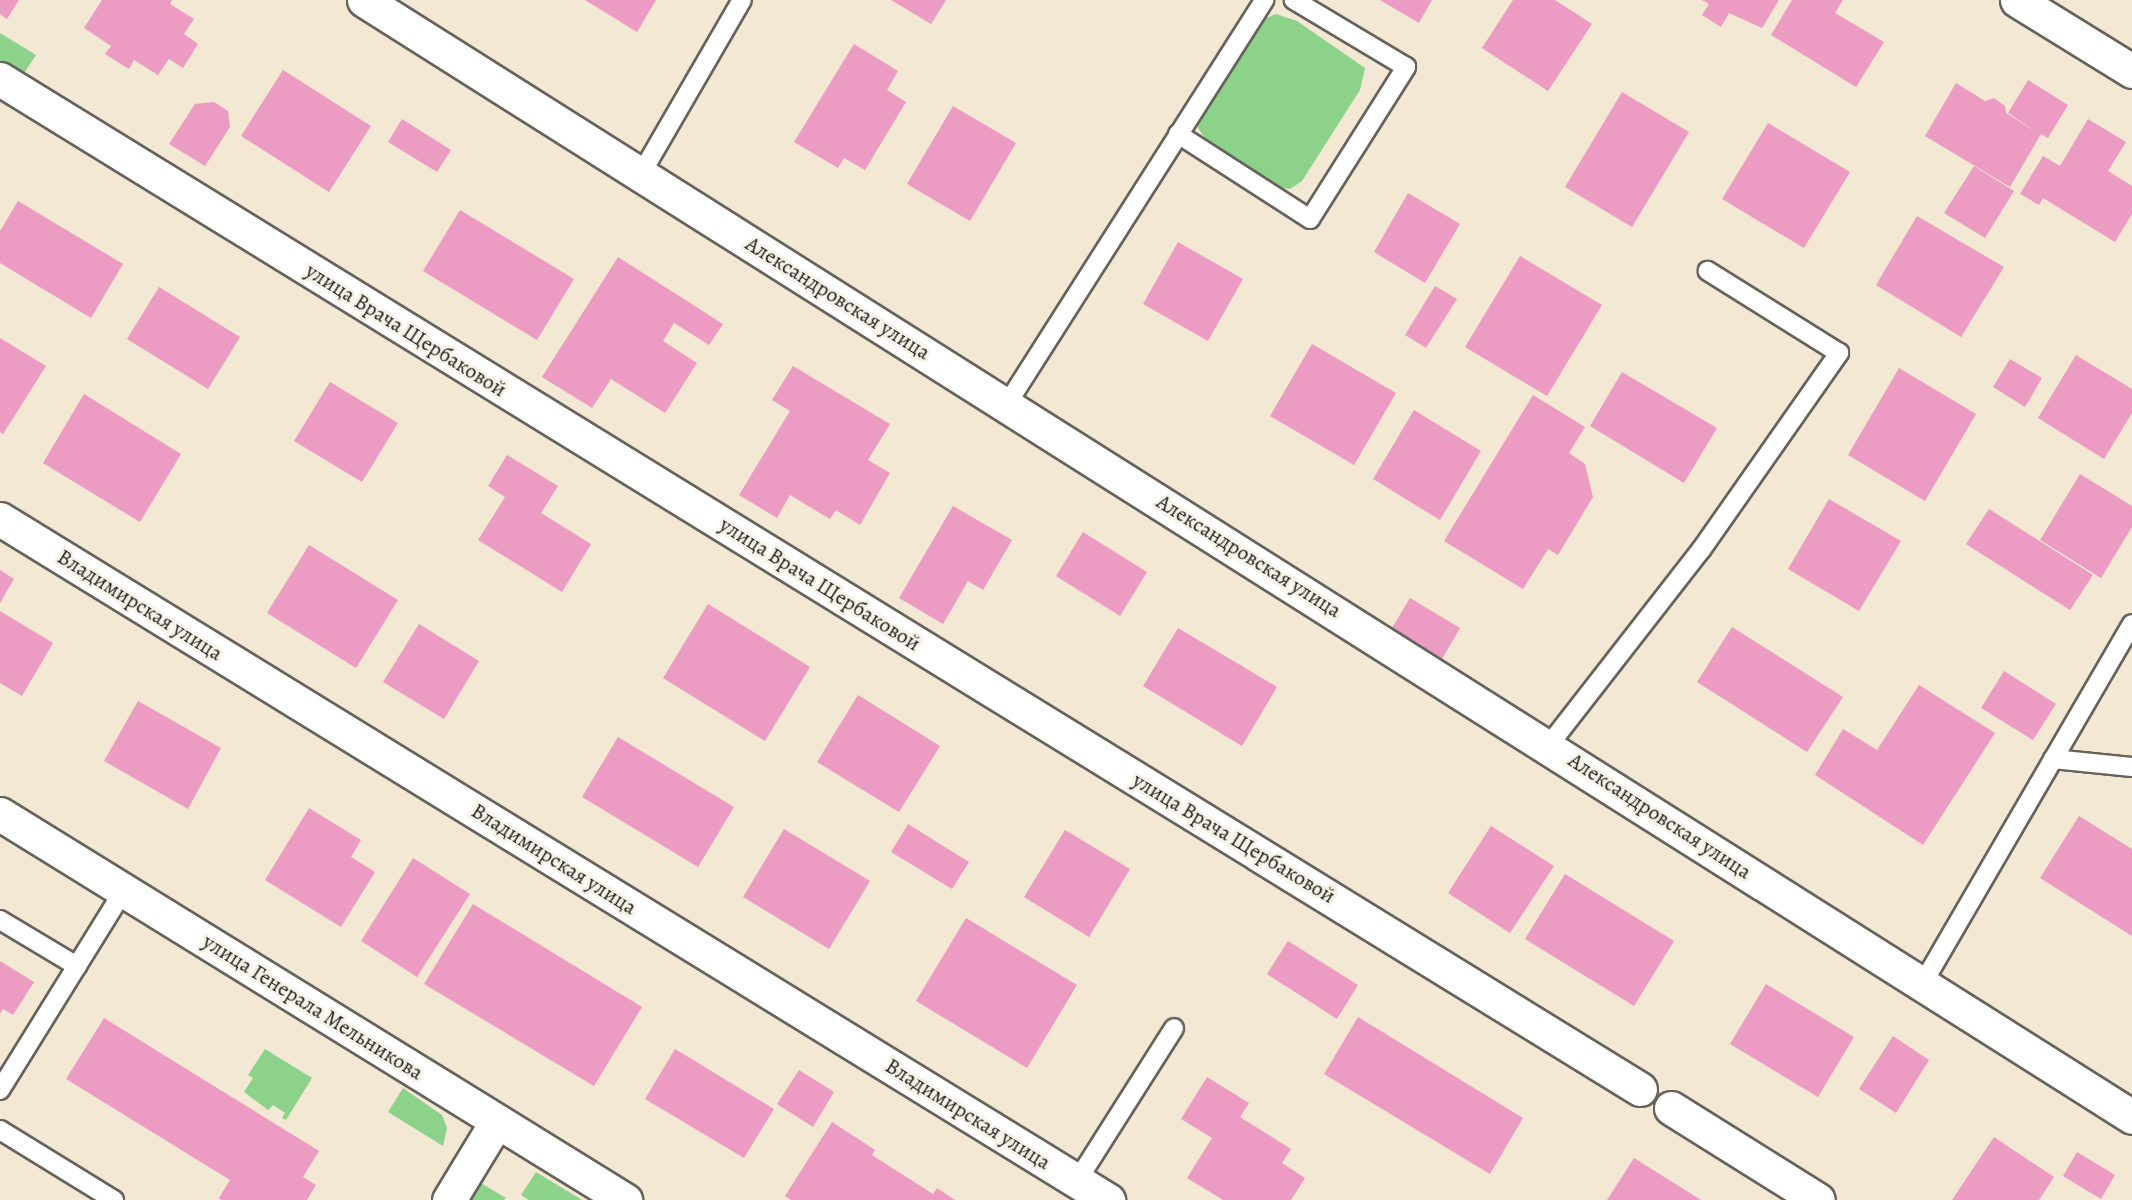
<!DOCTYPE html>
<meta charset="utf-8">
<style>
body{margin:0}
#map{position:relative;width:2132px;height:1200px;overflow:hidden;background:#f3e8d3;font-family:Alegreya,serif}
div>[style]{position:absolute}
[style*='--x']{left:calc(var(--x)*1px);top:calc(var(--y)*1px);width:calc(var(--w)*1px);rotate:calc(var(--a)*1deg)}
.green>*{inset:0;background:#8dd28b}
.building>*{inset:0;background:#ec9bc2}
.roads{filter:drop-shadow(2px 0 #67635c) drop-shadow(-2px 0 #67635c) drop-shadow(0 2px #67635c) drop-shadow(0 -2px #67635c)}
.service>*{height:18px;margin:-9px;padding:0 9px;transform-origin:9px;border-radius:9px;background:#fff}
.minor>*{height:33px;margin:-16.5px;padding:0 16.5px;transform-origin:16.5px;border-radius:16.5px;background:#fff}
span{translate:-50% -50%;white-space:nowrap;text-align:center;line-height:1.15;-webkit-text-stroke:6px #f7f3e8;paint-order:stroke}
.street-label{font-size:21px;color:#1c1c1c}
</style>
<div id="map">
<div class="green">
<div style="clip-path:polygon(1276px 14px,1297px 21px,1365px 68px,1360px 90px,1302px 181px,1290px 189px,1277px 187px,1206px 140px,1198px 128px,1198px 120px,1262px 20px)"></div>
<div style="clip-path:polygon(0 33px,36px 55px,21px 78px,0 64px)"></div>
<div style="clip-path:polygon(265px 1049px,312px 1078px,286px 1120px,282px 1118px,285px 1113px,273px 1105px,268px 1110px,244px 1092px,253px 1078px,248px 1075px)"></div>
<div style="clip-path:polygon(403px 1088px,442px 1115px,447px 1128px,443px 1146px,388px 1112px)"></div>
<div style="clip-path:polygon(536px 1172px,582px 1200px,529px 1200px,521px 1195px)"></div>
<div style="clip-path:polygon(479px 1182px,506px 1198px,504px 1200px,468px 1200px)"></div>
</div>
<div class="building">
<div style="clip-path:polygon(0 0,19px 0,7px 19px,0 14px)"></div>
<div style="clip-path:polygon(102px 0,172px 0,170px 4px,194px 19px,184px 34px,198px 44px,183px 68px,169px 59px,158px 75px,134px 60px,129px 69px,105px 54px,111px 46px,84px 28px)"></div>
<div style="clip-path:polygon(585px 0,656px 0,637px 32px)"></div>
<div style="clip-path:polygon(891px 0,946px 0,931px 24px)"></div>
<div style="clip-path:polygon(1380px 0,1432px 0,1419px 23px)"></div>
<div style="clip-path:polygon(1513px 0,1555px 0,1592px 24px,1548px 91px,1482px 48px)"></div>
<div style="clip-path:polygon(1702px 0,1779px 0,1762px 28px,1729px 13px,1721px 27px,1702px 15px,1709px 4px)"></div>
<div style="clip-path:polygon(1792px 0,1843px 0,1835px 13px,1884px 42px,1856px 87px,1771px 35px)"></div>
<div style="clip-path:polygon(854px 44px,898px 71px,887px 90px,906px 102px,865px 170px,844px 158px,838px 168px,794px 142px)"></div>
<div style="clip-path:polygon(283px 70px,371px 126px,329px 192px,241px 136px)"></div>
<div style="clip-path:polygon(2028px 80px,2068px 105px,2048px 138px,2041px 134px,2010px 187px,1925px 136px,1956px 83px,1985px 101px,1994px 98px,2005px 106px,2006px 113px,2038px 133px,2008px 113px)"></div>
<div style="clip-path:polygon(1622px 92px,1689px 132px,1632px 227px,1565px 187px)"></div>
<div style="clip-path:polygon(214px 102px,228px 111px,230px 127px,205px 166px,169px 144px,195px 104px)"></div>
<div style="clip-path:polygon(953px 106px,1016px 143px,970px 221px,907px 184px)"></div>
<div style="clip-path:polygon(402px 119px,451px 150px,437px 172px,388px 142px)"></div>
<div style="clip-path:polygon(2088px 119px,2126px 142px,2108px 171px,2132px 186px,2132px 214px,2115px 242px,2043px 198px,2039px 205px,2020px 194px,2043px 156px,2060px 166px)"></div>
<div style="clip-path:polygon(1768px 123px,1850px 172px,1804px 248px,1722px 199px)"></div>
<div style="clip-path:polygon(1974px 166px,2014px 191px,1985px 238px,1944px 213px)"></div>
<div style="clip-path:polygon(1408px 193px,1460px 224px,1425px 283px,1374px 252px)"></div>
<div style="clip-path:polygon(18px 201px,123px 264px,91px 318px,0 263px,0 231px)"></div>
<div style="clip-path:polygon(460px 210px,574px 279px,537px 340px,423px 271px)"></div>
<div style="clip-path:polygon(1917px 216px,2004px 267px,1961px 337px,1876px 285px)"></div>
<div style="clip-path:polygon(1178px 242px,1243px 279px,1208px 341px,1143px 304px)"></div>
<div style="clip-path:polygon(1520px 256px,1602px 305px,1547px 396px,1465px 347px)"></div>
<div style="clip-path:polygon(618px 257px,723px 324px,709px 345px,674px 323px,663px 341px,697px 363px,665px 413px,611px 379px,592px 408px,542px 377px)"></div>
<div style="clip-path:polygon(1435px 286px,1457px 299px,1426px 348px,1405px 335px)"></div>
<div style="clip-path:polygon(159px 287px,240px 337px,208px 389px,127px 339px)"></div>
<div style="clip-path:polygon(0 338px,46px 366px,3px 434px,0 432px)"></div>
<div style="clip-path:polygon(1312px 344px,1396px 393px,1354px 465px,1270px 416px)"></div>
<div style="clip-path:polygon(2076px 355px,2132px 389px,2132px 413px,2104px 459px,2038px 418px)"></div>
<div style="clip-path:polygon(2010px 359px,2042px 378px,2025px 407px,1993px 387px)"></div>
<div style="clip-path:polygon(793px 366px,890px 424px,868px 460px,890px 473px,860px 525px,836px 510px,830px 519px,790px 495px,777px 518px,739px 495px,790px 411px,772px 400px)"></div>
<div style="clip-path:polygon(1899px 368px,1976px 414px,1925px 501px,1848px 455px)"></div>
<div style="clip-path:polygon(1622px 372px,1717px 428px,1684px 483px,1590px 426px)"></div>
<div style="clip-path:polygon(330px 382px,398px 423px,362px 482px,294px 441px)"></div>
<div style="clip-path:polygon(84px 394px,181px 454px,140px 522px,43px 463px)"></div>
<div style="clip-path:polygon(1533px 395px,1585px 427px,1569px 453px,1585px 464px,1593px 497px,1558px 555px,1548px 549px,1523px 589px,1444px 541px)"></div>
<div style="clip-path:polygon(1414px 410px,1481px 451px,1440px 520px,1373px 479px)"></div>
<div style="clip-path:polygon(507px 455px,558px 486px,541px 513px,591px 544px,562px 592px,478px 540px,505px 497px,488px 486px)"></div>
<div style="clip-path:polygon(2080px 474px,2132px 506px,2132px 527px,2101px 578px,2040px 540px)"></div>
<div style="clip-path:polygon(1829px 499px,1901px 541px,1859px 611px,1788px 569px)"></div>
<div style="clip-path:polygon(953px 506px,1012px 540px,983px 590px,968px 581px,943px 624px,899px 598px)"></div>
<div style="clip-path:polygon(1989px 509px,2093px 575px,2070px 610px,1966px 544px)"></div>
<div style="clip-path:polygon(1083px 532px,1147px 572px,1120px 616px,1056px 576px)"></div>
<div style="clip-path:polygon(309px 545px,398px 600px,356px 668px,267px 613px)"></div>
<div style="clip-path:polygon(0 570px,14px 579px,0 603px)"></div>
<div style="clip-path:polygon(1410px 598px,1460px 628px,1442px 659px,1392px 628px)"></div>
<div style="clip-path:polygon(708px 604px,810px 667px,765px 741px,663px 678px)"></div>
<div style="clip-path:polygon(0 611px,53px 643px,22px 696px,0 683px)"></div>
<div style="clip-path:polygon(419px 624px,479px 661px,444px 719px,383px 682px)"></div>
<div style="clip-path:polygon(1732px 627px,1843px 697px,1807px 752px,1697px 682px)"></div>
<div style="clip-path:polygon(1178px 628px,1277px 687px,1242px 746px,1143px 686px)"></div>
<div style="clip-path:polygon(2004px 671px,2056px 704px,2033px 740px,1981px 708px)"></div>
<div style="clip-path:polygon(1919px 685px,1995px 733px,1923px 845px,1815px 775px,1843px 729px,1877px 750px)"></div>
<div style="clip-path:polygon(858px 695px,940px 746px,899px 812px,817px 762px)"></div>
<div style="clip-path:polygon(138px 701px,221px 748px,188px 809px,104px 761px)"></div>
<div style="clip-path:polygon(618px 737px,734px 807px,698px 867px,582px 797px)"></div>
<div style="clip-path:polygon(309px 808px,361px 840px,351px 857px,375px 872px,341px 927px,265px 880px)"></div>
<div style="clip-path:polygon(2079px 816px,2132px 849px,2132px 936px,2040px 878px)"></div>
<div style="clip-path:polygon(908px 824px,969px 862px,952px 889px,891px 852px)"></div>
<div style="clip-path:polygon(1491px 826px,1554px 866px,1510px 933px,1448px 893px)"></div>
<div style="clip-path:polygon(784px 829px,870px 881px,829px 949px,743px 897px)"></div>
<div style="clip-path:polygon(1065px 830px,1130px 869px,1089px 937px,1024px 897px)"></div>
<div style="clip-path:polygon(413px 858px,470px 894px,417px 977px,361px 941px)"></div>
<div style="clip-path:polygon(1565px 874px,1674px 941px,1634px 1006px,1525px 939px)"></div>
<div style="clip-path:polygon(473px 904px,642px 1007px,594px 1086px,424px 984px)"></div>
<div style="clip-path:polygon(966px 918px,1077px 985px,1027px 1068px,916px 1001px)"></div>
<div style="clip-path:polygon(1288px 941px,1358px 985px,1337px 1019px,1267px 974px)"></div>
<div style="clip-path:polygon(0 961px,34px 982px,13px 1015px,3px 1009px,0 1014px)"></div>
<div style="clip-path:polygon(1766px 984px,1854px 1037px,1818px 1097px,1730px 1044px)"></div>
<div style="clip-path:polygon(1358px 1017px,1523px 1118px,1490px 1174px,1324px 1074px)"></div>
<div style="clip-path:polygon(104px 1018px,319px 1151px,303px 1177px,316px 1185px,307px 1200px,221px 1200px,219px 1198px,230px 1180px,66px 1079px)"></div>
<div style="clip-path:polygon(1893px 1036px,1929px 1060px,1896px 1113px,1859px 1089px)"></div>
<div style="clip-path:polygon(675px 1049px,774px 1109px,744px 1158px,645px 1099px)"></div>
<div style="clip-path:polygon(799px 1070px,834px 1092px,813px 1127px,777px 1104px)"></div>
<div style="clip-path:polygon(1207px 1077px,1249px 1103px,1240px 1117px,1291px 1149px,1282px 1163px,1305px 1178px,1291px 1200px,1223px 1200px,1187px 1178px,1212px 1138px,1181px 1119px)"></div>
<div style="clip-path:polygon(832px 1122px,875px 1150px,872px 1155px,933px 1194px,937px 1188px,955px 1200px,791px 1200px,785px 1196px)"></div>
<div style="clip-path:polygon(1994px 1137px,2054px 1177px,2039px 1200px,1952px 1200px)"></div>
<div style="clip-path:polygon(2077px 1152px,2115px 1175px,2101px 1199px,2063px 1176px)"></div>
<div style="clip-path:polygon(1634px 1158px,1701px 1200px,1607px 1200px)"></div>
</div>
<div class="roads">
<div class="service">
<div style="--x:1178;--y:134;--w:157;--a:32.8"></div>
<div style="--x:1310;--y:219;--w:180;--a:-57.7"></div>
<div style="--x:1406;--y:67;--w:131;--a:-149.1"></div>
<div style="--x:641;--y:174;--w:201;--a:-59.9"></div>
<div style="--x:1007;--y:404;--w:479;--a:-57.5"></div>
<div style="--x:1549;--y:745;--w:247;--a:-52.1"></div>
<div style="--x:1701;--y:550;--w:241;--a:-55"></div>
<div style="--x:1839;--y:353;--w:155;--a:-148"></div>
<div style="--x:2053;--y:759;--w:79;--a:5.8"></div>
<div style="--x:0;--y:920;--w:90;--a:30.9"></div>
<div style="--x:1923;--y:983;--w:415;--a:-59.8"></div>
<div style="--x:0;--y:1090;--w:235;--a:-58.2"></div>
<div style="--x:0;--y:1130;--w:134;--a:31.6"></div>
<div style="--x:1077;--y:1181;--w:181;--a:-57.6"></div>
</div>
<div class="minor">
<div style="--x:364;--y:0;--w:2091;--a:32.28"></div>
<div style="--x:2017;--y:0;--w:135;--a:31.7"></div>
<div style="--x:0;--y:79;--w:1926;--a:31.63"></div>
<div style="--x:0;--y:519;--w:1301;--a:31.58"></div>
<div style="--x:0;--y:814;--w:735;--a:31.7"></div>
<div style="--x:1671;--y:1108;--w:173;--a:32"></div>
<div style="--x:449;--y:1200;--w:92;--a:-58.7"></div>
</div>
</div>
<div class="street-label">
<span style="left:838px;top:298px;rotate:32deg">Александровская улица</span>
<span style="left:406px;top:330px;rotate:32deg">улица Врача Щербаковой</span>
<span style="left:1249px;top:556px;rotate:32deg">Александровская улица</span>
<span style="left:820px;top:584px;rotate:32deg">улица Врача Щербаковой</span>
<span style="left:140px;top:605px;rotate:32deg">Владимирская улица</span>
<span style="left:1660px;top:816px;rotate:33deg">Александровская улица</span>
<span style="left:1234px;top:838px;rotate:31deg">улица Врача Щербаковой</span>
<span style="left:554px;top:859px;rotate:32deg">Владимирская улица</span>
<span style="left:313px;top:1007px;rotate:32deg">улица Генерала Мельникова</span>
<span style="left:968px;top:1114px;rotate:32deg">Владимирская улица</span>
</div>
</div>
